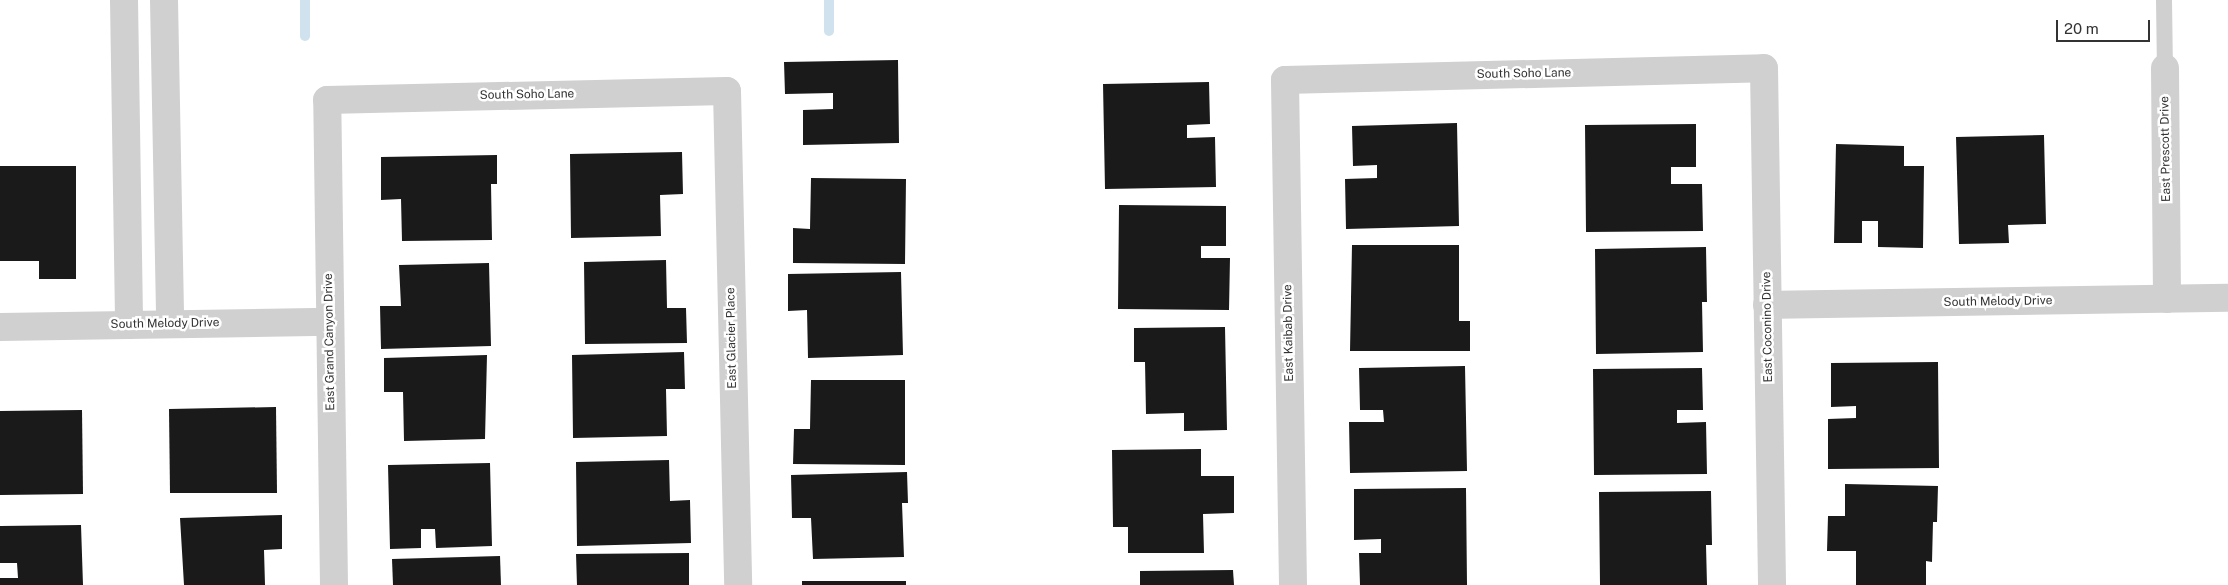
<!DOCTYPE html>
<style>
body{margin:0}
#map{position:relative;width:2228px;height:585px;overflow:hidden;background:#fff;font-family:"Public Sans",sans-serif}
div>[style]{position:absolute}
[style*='--x']{left:calc(var(--x)*1px);top:calc(var(--y)*1px);width:calc(var(--w)*1px);rotate:calc(var(--a)*1deg)}
.stream>*{height:10px;margin:-5px;padding:0 5px;transform-origin:5px;border-radius:5px;background:#cfe2ee}
.building>*{inset:0;background:#1a1a1a}
.service>*{height:16px;margin:-8px;padding:0 8px;transform-origin:8px;border-radius:8px;background:#d0d0d0}
.minor>*{height:28px;margin:-14px;padding:0 14px;transform-origin:14px;border-radius:14px;background:#d0d0d0}
span{translate:-50% -50%;white-space:nowrap;text-align:center;line-height:1.15;-webkit-text-stroke:5px #fff;paint-order:stroke}
.street-label{font-size:12px;color:#333}
.scale{position:absolute;left:2056px;top:20px;width:94px;height:22px;box-sizing:border-box;border:2px solid #333;border-top:0;padding-left:6px;font-size:15px;line-height:18px;white-space:nowrap;color:#333;-webkit-text-stroke:4px #fff;paint-order:stroke}
</style>
<div id="map">
<div class="stream">
<div style="--x:305;--y:0;--w:36;--a:90"></div>
<div style="--x:829;--y:0;--w:31;--a:90"></div>
</div>
<div class="building">
<div style="clip-path:polygon(898px 60px,899px 143px,803px 145px,803px 110px,833px 109px,833px 93px,785px 94px,784px 62px)"></div>
<div style="clip-path:polygon(1209px 82px,1210px 124px,1187px 125px,1187px 138px,1215px 137px,1216px 187px,1105px 189px,1103px 84px)"></div>
<div style="clip-path:polygon(1457px 123px,1459px 226px,1346px 229px,1345px 179px,1377px 178px,1377px 165px,1353px 166px,1352px 126px)"></div>
<div style="clip-path:polygon(1696px 124px,1696px 167px,1671px 167px,1671px 184px,1702px 184px,1703px 231px,1586px 232px,1585px 125px)"></div>
<div style="clip-path:polygon(2044px 135px,2046px 224px,2008px 225px,2009px 243px,1959px 244px,1956px 137px)"></div>
<div style="clip-path:polygon(1836px 144px,1904px 146px,1904px 166px,1924px 166px,1923px 248px,1878px 247px,1878px 221px,1862px 221px,1862px 243px,1834px 243px)"></div>
<div style="clip-path:polygon(682px 152px,683px 194px,660px 195px,661px 236px,571px 238px,570px 154px)"></div>
<div style="clip-path:polygon(497px 155px,497px 184px,491px 184px,492px 240px,402px 241px,401px 199px,381px 200px,381px 157px)"></div>
<div style="clip-path:polygon(0 166px,76px 166px,76px 279px,39px 279px,39px 261px,0 261px)"></div>
<div style="clip-path:polygon(811px 178px,906px 179px,905px 264px,793px 263px,793px 228px,810px 229px)"></div>
<div style="clip-path:polygon(1119px 205px,1226px 206px,1226px 246px,1201px 246px,1201px 258px,1230px 258px,1229px 310px,1118px 309px)"></div>
<div style="clip-path:polygon(1352px 245px,1459px 245px,1459px 321px,1470px 321px,1470px 351px,1350px 351px)"></div>
<div style="clip-path:polygon(1706px 247px,1707px 302px,1702px 302px,1703px 352px,1596px 354px,1595px 249px)"></div>
<div style="clip-path:polygon(666px 260px,667px 308px,686px 308px,687px 343px,585px 344px,584px 262px)"></div>
<div style="clip-path:polygon(489px 263px,491px 346px,381px 349px,380px 306px,401px 306px,399px 265px)"></div>
<div style="clip-path:polygon(901px 272px,903px 355px,808px 358px,807px 310px,788px 311px,788px 274px)"></div>
<div style="clip-path:polygon(1225px 327px,1227px 430px,1184px 431px,1184px 413px,1146px 414px,1145px 362px,1134px 362px,1134px 328px)"></div>
<div style="clip-path:polygon(684px 352px,685px 389px,666px 389px,667px 436px,573px 438px,572px 355px)"></div>
<div style="clip-path:polygon(487px 355px,485px 439px,404px 441px,403px 392px,384px 392px,384px 358px)"></div>
<div style="clip-path:polygon(1938px 362px,1939px 468px,1828px 469px,1828px 419px,1856px 418px,1856px 406px,1831px 407px,1831px 363px)"></div>
<div style="clip-path:polygon(1465px 366px,1467px 471px,1350px 473px,1349px 422px,1384px 422px,1383px 410px,1360px 410px,1359px 368px)"></div>
<div style="clip-path:polygon(1702px 368px,1703px 410px,1677px 410px,1677px 423px,1706px 422px,1707px 474px,1594px 475px,1593px 369px)"></div>
<div style="clip-path:polygon(811px 380px,905px 380px,905px 465px,793px 464px,794px 429px,810px 429px)"></div>
<div style="clip-path:polygon(276px 407px,277px 493px,170px 493px,169px 409px)"></div>
<div style="clip-path:polygon(82px 410px,83px 494px,0 495px,0 411px)"></div>
<div style="clip-path:polygon(1201px 449px,1201px 476px,1234px 476px,1234px 513px,1203px 514px,1204px 553px,1128px 553px,1128px 527px,1113px 527px,1112px 450px)"></div>
<div style="clip-path:polygon(669px 460px,670px 501px,690px 500px,691px 543px,577px 546px,576px 462px)"></div>
<div style="clip-path:polygon(490px 463px,492px 546px,436px 548px,435px 529px,421px 529px,421px 548px,390px 549px,388px 465px)"></div>
<div style="clip-path:polygon(907px 472px,908px 503px,902px 503px,904px 557px,813px 559px,811px 518px,792px 518px,791px 475px)"></div>
<div style="clip-path:polygon(1845px 484px,1938px 486px,1937px 522px,1933px 522px,1932px 562px,1926px 561px,1926px 585px,1856px 585px,1856px 551px,1827px 551px,1828px 516px,1845px 516px)"></div>
<div style="clip-path:polygon(1466px 488px,1467px 585px,1360px 585px,1359px 553px,1381px 553px,1381px 539px,1354px 540px,1354px 489px)"></div>
<div style="clip-path:polygon(1711px 491px,1712px 545px,1706px 545px,1707px 585px,1600px 585px,1599px 492px)"></div>
<div style="clip-path:polygon(282px 515px,282px 549px,264px 550px,265px 585px,184px 585px,180px 518px)"></div>
<div style="clip-path:polygon(81px 525px,83px 585px,0 585px,0 578px,18px 578px,17px 563px,0 563px,0 526px)"></div>
<div style="clip-path:polygon(689px 553px,689px 585px,577px 585px,576px 554px)"></div>
<div style="clip-path:polygon(500px 556px,501px 585px,393px 585px,392px 559px)"></div>
<div style="clip-path:polygon(1233px 570px,1234px 585px,1140px 585px,1140px 571px)"></div>
<div style="clip-path:polygon(802px 581px,906px 581px,906px 585px,802px 585px)"></div>
</div>
<div class="service">
<div style="--x:2164;--y:0;--w:68;--a:89.2"></div>
</div>
<div class="minor">
<div style="--x:124;--y:0;--w:325;--a:89.1"></div>
<div style="--x:164;--y:0;--w:324;--a:88.9"></div>
<div style="--x:2165;--y:68;--w:231;--a:89.5"></div>
<div style="--x:1767;--y:305;--w:461;--a:-0.9"></div>
<div style="--x:0;--y:327;--w:329;--a:-0.9"></div>
<div style="--x:334;--y:585;--w:485;--a:-90.8"></div>
<div style="--x:327;--y:100;--w:400;--a:-1.3"></div>
<div style="--x:727;--y:91;--w:494;--a:88.7"></div>
<div style="--x:1293;--y:585;--w:505;--a:-90.91"></div>
<div style="--x:1285;--y:80;--w:479;--a:-1.4"></div>
<div style="--x:1764;--y:68;--w:517;--a:89.11"></div>
</div>
<div class="street-label">
<span style="left:1524px;top:74px;rotate:-1deg">South Soho Lane</span>
<span style="left:527px;top:95px;rotate:-1deg">South Soho Lane</span>
<span style="left:2166px;top:149px;rotate:-91deg">East Prescott Drive</span>
<span style="left:1998px;top:302px;rotate:-1deg">South Melody Drive</span>
<span style="left:165px;top:324px;rotate:-1deg">South Melody Drive</span>
<span style="left:1768px;top:327px;rotate:-91deg">East Coconino Drive</span>
<span style="left:1289px;top:333px;rotate:-91deg">East Kaibab Drive</span>
<span style="left:732px;top:338px;rotate:-91deg">East Glacier Place</span>
<span style="left:330px;top:342px;rotate:-91deg">East Grand Canyon Drive</span>
</div>
<div class="scale">20 m</div>
</div>
